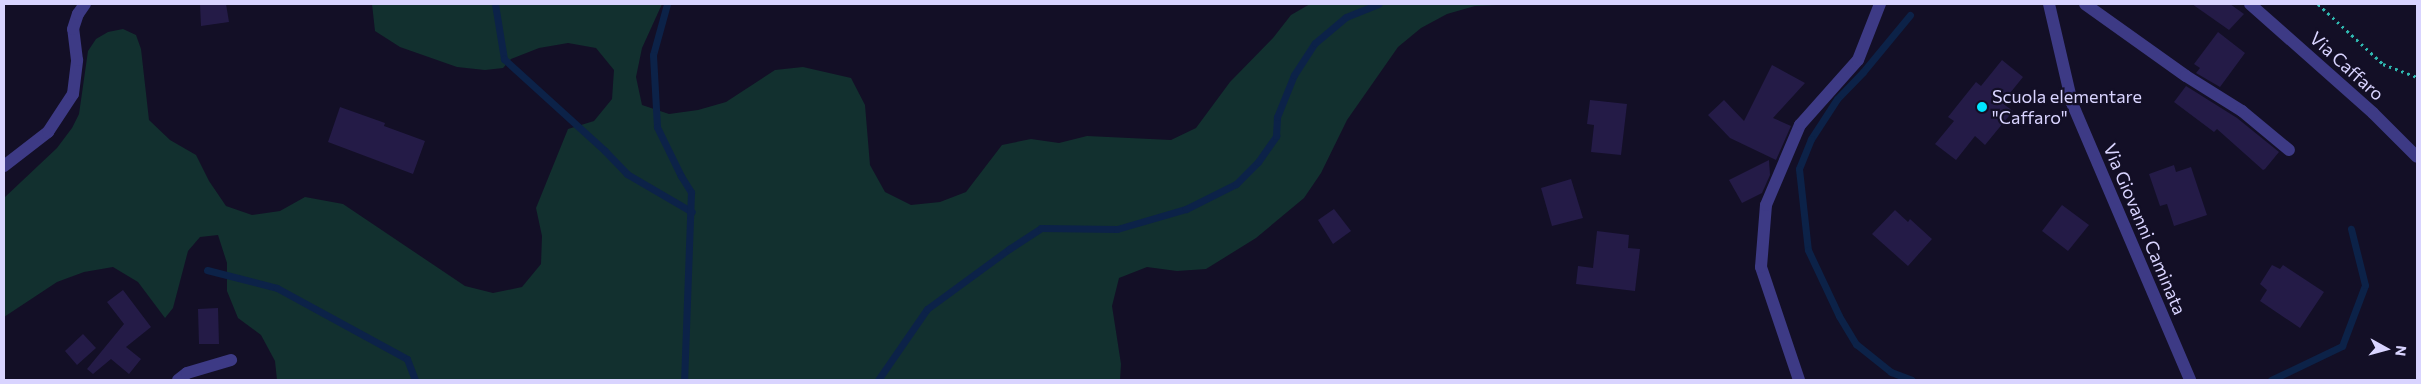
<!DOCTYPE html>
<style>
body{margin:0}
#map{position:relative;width:2421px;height:384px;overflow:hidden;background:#130f26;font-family:Commissioner,sans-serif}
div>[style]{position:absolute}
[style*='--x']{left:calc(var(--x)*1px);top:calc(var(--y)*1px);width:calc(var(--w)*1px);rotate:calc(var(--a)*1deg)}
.green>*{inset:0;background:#12302f}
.stream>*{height:7px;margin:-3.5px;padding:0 3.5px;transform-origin:3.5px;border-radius:3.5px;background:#0c2248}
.building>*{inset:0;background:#241b47}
.path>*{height:3px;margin-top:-1.5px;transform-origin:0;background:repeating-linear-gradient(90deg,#2fb8b0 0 2.5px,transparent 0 6.5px)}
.minor>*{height:12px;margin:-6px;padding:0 6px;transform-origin:6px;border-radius:6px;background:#3d3a85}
.dots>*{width:14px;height:14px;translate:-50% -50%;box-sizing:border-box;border:2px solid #130f26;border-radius:50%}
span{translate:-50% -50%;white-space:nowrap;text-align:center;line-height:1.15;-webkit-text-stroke:4.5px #130f26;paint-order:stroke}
.street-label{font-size:18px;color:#d9d4ff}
.poi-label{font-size:18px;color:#d9d4ff}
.left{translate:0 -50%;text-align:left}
.frame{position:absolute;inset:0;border:5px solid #d9d4ff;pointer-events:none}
.north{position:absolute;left:2361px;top:324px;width:50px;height:50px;-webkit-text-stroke:4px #130f26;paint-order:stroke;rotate:97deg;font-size:14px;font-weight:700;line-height:20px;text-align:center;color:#d9d4ff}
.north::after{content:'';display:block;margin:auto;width:18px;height:22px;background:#d9d4ff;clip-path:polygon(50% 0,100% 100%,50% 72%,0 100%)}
</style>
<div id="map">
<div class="green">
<div style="clip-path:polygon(372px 4px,662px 4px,642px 48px,636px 77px,642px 105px,669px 114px,698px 110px,726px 102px,775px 70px,803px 67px,851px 78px,865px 105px,870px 165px,885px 192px,911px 205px,940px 202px,966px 192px,1002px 145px,1031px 139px,1059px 143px,1087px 136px,1171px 140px,1196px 128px,1230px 82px,1273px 38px,1291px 15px,1310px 4px,1520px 4px,1475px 6px,1447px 14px,1421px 28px,1398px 47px,1347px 120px,1321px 173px,1304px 198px,1256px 238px,1206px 269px,1177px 271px,1147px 267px,1119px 278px,1112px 306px,1121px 364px,1120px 380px,277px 380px,275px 361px,261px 335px,238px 318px,227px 291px,227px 263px,218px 235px,200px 237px,188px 251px,173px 308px,165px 318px,138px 282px,113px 267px,84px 272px,57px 282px,4px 317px,4px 198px,57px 148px,72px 128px,79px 114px,88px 51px,96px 39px,108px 32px,123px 29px,136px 35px,141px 49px,149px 120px,170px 140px,196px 155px,209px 181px,226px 206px,252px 215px,280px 211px,305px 197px,343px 204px,465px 286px,493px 293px,522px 287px,541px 264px,542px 236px,536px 208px,568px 129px,594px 121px,612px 99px,614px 70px,596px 48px,568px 43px,539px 48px,511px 59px,503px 68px,485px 70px,457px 67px,400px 47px,375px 31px)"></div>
</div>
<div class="stream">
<div style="--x:495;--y:4;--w:56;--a:80.7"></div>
<div style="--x:504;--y:59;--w:137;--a:42.3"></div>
<div style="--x:605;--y:151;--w:32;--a:46"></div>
<div style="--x:627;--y:174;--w:75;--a:30.3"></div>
<div style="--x:667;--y:4;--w:53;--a:105.4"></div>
<div style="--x:653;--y:55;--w:72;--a:86.8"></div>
<div style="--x:657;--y:127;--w:55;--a:63.9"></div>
<div style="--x:681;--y:176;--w:19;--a:58"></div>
<div style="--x:691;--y:192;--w:188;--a:92.1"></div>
<div style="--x:1910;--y:15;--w:74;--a:129.5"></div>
<div style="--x:1863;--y:72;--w:37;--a:134"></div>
<div style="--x:1837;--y:99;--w:48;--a:123"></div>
<div style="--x:1811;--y:139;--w:32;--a:112"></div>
<div style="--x:1799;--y:169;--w:81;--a:83.7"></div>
<div style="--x:1808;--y:250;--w:73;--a:64.8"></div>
<div style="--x:1839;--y:316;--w:33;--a:59"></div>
<div style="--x:1856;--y:344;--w:45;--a:38.7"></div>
<div style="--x:1891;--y:372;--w:22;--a:21"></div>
<div style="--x:207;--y:270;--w:72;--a:14.4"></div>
<div style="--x:277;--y:288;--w:148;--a:28.6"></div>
<div style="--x:407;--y:359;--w:22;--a:69"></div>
<div style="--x:878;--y:380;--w:86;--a:-55.4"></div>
<div style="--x:927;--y:309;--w:102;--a:-36.2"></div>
<div style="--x:1009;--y:249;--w:38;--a:-33"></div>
<div style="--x:1041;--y:228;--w:76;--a:0.8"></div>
<div style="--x:1117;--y:229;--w:72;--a:-16.2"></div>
<div style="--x:1186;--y:209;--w:56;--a:-26.6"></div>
<div style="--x:1236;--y:184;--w:31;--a:-45"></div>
<div style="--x:1258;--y:162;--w:32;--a:-55"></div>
<div style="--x:1276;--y:136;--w:19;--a:-87"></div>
<div style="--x:1277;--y:117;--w:45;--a:-68"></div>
<div style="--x:1294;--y:75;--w:38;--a:-57"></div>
<div style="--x:1315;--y:43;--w:40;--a:-40"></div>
<div style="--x:1346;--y:17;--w:35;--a:-22"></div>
<div style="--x:2271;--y:380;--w:79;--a:-25.6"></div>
<div style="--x:2342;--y:346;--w:65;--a:-69.3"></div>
<div style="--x:2365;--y:285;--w:58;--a:-104"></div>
</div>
<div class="building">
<div style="clip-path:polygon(200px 4px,226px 4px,229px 22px,201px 26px)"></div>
<div style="clip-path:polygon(2192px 4px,2230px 4px,2244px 14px,2229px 30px)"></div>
<div style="clip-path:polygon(2218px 32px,2245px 53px,2220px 87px,2196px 73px,2200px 68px,2194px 64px)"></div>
<div style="clip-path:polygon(2002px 60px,2023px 77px,2002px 103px,2013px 111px,1985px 145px,1975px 136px,1956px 160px,1935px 144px,1954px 121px,1948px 117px,1976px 82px,1981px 86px)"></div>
<div style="clip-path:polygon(1772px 65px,1805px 83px,1773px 118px,1791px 126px,1776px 160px,1730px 138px,1708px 115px,1724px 100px,1744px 121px)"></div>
<div style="clip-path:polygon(2186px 86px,2237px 118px,2279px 152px,2265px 169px,2263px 170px,2217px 129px,2214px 132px,2174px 102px)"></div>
<div style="clip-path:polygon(1590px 100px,1627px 104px,1621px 155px,1591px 152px,1594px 125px,1587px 124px)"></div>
<div style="clip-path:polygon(340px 107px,385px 123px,384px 126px,425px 141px,413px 174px,328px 142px)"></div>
<div style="clip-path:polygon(1769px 160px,1770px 175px,1762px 193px,1742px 203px,1729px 180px)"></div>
<div style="clip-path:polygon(2174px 165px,2176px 172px,2191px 167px,2207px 215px,2174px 226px,2167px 204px,2160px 206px,2149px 174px)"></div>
<div style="clip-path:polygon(1571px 179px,1583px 218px,1552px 226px,1541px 188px)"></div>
<div style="clip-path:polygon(2062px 205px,2089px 225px,2068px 251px,2042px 231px)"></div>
<div style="clip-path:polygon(1334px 209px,1351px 231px,1333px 244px,1318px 220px)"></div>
<div style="clip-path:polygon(1895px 210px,1908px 222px,1910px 219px,1932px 239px,1908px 266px,1872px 234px)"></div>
<div style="clip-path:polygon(1597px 231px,1629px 235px,1628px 248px,1640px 249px,1635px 291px,1576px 284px,1578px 266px,1593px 268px)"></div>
<div style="clip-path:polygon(2272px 265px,2280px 269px,2283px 265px,2324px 292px,2300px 328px,2260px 301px,2267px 290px,2260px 284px)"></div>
<div style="clip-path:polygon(123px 290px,151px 327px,126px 347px,141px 359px,129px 374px,111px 359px,93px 374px,87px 369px,124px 324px,107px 302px)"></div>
<div style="clip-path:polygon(218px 308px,219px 344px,199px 344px,198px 309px)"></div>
<div style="clip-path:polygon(83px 334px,96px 348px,77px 365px,65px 351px)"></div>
</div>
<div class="path">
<div style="--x:2318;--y:4;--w:88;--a:42.7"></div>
<div style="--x:2383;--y:64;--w:36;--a:21"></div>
</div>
<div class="minor">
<div style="--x:2049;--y:4;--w:102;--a:76.9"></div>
<div style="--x:2072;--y:103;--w:301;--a:66.9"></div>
<div style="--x:2085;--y:4;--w:124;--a:35.5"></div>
<div style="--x:2186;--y:76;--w:66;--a:32"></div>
<div style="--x:2242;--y:111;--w:61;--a:39.7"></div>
<div style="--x:2250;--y:4;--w:164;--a:41.5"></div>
<div style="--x:2373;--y:113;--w:62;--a:45"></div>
<div style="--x:4;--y:166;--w:56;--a:-37.7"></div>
<div style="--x:48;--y:132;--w:45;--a:-56.7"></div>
<div style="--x:73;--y:94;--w:34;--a:-83"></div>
<div style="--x:77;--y:60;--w:31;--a:-97"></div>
<div style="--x:73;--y:29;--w:16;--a:-72"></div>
<div style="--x:78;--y:14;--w:12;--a:-55"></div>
<div style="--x:178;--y:380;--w:11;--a:-38"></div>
<div style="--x:187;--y:373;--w:46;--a:-16.5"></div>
<div style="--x:1799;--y:380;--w:119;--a:-108.6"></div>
<div style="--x:1761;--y:267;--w:62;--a:-85.4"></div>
<div style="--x:1766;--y:205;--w:87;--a:-67"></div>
<div style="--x:1800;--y:125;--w:87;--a:-48.3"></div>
<div style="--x:1858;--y:60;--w:60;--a:-68.6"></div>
</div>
<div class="dots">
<div style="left:1982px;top:107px;background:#00e5ff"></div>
</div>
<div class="street-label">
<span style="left:2347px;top:66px;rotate:42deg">Via Caffaro</span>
<span style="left:2145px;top:229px;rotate:67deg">Via Giovanni Caminata</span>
</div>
<div class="poi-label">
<span class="left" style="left:1992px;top:107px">Scuola elementare<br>"Caffaro"</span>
</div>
<div class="frame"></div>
<div class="north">N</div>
</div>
